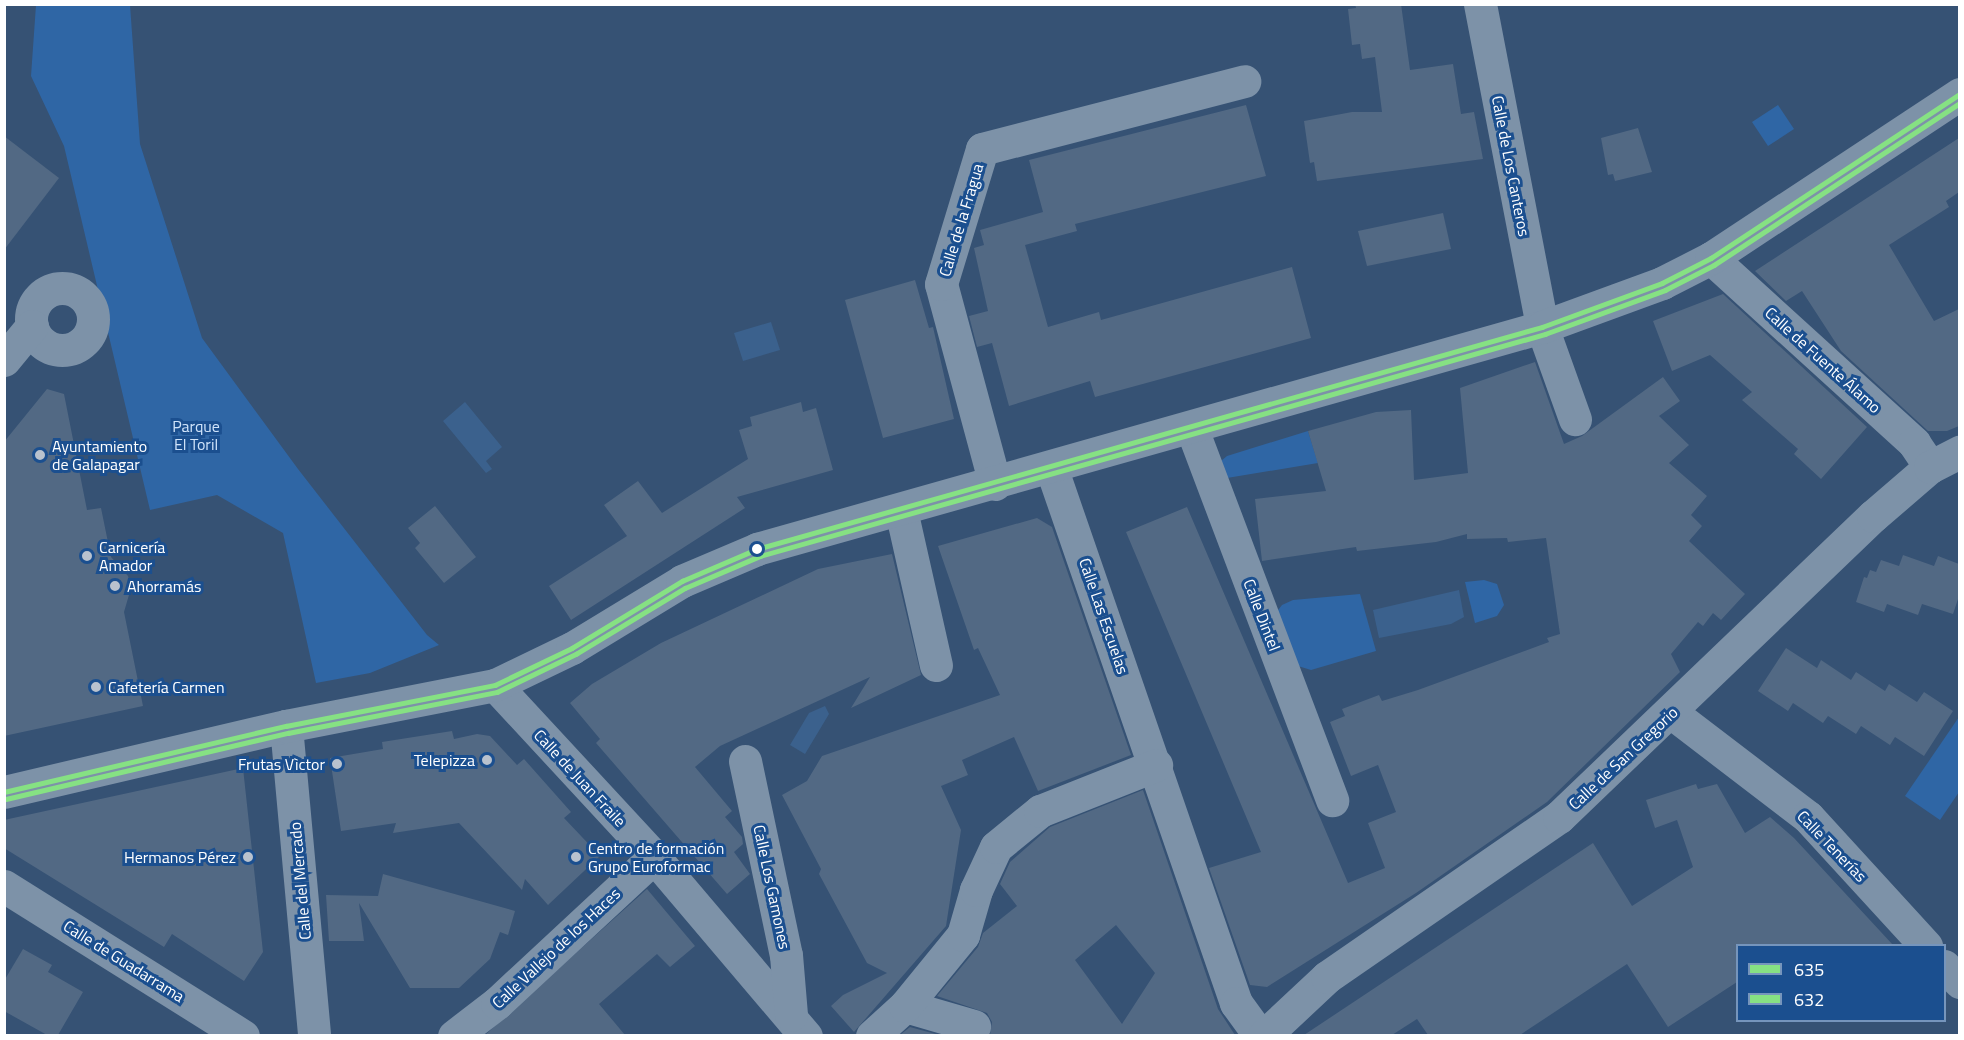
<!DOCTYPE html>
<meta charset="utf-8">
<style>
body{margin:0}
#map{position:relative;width:1964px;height:1040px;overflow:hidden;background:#365274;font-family:"Titillium Web",sans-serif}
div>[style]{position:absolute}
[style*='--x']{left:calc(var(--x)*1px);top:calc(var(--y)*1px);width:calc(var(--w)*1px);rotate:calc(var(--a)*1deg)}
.green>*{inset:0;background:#2f66a5}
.water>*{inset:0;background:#3b618d}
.building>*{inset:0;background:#526984}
.minor>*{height:33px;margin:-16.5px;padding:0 16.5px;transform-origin:16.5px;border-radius:16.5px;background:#7d92a8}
.minor>.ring{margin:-16.5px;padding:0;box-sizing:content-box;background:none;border:33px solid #7d92a8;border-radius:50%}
.bus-1>*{height:4.5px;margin:-2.25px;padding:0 2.25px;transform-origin:2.25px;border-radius:2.25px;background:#86e183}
.bus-2>*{height:4.5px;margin:-2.25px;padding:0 2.25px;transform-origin:2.25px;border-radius:2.25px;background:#86e183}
.dots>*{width:16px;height:16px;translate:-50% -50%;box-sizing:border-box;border:3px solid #1b4f8f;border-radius:50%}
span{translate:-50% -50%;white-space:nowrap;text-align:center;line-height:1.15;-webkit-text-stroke:6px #1b4f8f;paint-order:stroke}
.street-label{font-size:16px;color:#fff}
.park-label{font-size:16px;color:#cfe3fa}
.poi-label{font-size:16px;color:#fff}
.left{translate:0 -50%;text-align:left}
.right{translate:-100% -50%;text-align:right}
.frame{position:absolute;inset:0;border:6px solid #fff;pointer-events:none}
.legend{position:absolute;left:1736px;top:944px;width:210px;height:78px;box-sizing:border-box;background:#1b4f8f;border:2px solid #7695bc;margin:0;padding:8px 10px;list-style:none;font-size:18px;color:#fff}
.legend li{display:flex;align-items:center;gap:12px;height:30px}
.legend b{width:30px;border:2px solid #7695bc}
</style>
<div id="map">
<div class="green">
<div style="clip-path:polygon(36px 5px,130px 5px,140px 144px,202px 338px,298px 469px,427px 635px,439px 645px,370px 673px,316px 683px,283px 533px,217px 495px,150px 510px,64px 146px,31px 76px)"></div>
<div style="clip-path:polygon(1778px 105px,1794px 129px,1768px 146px,1752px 122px)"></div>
<div style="clip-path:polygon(1308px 431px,1318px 463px,1221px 479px,1221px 461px,1227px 456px)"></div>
<div style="clip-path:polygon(1484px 580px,1497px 584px,1504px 605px,1497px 616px,1475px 623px,1465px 582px)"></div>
<div style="clip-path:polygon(1360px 594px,1376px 651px,1311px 670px,1298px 666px,1275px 614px,1282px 605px,1293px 600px)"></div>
<div style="clip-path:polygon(1959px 717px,1959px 792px,1940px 820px,1905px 796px)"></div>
</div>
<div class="water">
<div style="clip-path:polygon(771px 322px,780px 350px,743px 361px,734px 333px)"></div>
<div style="clip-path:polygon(465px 402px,502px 447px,486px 461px,492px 469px,486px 473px,443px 421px)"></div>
<div style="clip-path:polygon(1459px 590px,1464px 617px,1451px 624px,1379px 638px,1373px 610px)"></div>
<div style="clip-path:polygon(825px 706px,829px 714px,805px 754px,790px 745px,809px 713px)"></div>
</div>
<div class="building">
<div style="clip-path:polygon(1355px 4px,1401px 4px,1410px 70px,1453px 64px,1461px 114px,1474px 112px,1483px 159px,1317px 181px,1314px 162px,1310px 163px,1304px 121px,1352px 112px,1382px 112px,1375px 57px,1362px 59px,1360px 44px,1352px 45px,1348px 9px,1356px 8px)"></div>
<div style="clip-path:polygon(1246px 105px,1266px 176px,1075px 224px,1077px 231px,1025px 245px,1048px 327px,1099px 312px,1101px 320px,1292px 267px,1311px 338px,1095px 397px,1090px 381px,1009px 406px,992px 343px,977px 347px,969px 316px,988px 311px,974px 248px,984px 245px,980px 230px,1043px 212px,1029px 160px)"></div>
<div style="clip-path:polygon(1638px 128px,1652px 172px,1615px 181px,1613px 174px,1608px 175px,1601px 138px)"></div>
<div style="clip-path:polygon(4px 136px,59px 178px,4px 250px)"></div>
<div style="clip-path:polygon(1959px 138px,1959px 192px,1946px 201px,1949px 207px,1889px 245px,1934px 321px,1959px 309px,1959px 426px,1947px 431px,1928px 431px,1841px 351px,1802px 291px,1786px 301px,1755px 271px)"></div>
<div style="clip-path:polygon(1443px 213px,1451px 249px,1367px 266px,1358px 231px)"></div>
<div style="clip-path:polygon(915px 280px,929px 328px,933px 327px,954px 419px,883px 438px,845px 300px)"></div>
<div style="clip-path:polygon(1723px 294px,1867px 427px,1821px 479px,1794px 454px,1798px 449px,1742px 400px,1752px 392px,1710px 355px,1672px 371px,1653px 321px)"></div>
<div style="clip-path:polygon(1535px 362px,1564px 444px,1582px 436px,1663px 377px,1680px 401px,1659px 416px,1689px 445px,1669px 463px,1707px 496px,1691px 515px,1702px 526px,1689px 541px,1745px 594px,1721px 620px,1713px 613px,1703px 626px,1698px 622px,1671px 654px,1680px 672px,1547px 802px,1416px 893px,1267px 987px,1250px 985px,1209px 868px,1261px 852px,1126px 532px,1187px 507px,1348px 883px,1385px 868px,1368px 823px,1396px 812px,1378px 765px,1351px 776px,1330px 722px,1345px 716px,1342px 709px,1379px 695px,1382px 701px,1418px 690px,1549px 642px,1547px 638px,1560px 634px,1546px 538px,1508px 542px,1507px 538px,1467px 539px,1467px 534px,1436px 542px,1357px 551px,1356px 547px,1262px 561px,1255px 499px,1326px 491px,1308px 431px,1376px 412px,1411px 410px,1414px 480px,1468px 473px,1460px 388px)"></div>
<div style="clip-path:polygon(47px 389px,64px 394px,87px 510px,101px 508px,111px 557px,128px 576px,131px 588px,124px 612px,143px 706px,4px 736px,4px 442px)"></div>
<div style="clip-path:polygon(801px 402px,803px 412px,816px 408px,833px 470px,737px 497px,745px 508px,571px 620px,549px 586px,627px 536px,604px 505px,638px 481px,662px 513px,748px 459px,739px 430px,752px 426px,750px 417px)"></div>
<div style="clip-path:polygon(435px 506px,476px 557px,444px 583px,415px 548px,420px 543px,408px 528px)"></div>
<div style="clip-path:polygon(1037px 518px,1052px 527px,1131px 755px,1038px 791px,1014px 737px,962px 760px,968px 775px,941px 786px,961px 830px,946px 926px,854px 1032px,831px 1006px,843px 995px,887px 973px,867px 963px,819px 874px,821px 869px,782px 795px,807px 781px,822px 756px,1000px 695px,978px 648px,974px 650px,938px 546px)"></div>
<div style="clip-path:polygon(892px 554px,921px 675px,851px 708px,870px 677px,720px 746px,695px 767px,732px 811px,725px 817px,742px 837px,743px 844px,734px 852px,750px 874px,727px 894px,596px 743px,600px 739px,570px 703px,592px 684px,661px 643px,818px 569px)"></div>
<div style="clip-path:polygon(1903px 555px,1934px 566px,1938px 556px,1959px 564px,1959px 596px,1953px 614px,1922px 604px,1918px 615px,1887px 604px,1884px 612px,1856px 602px,1864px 577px,1867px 578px,1870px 570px,1876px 572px,1881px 560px,1899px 566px)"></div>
<div style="clip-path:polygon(1786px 648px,1817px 668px,1821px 660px,1851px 680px,1856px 672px,1885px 691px,1889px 684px,1917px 702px,1924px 692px,1953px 711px,1924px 756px,1895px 737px,1890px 745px,1861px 726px,1856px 734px,1828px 716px,1823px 723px,1793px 703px,1788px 711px,1758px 691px)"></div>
<div style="clip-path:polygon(452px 731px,454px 739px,477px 734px,490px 736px,517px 765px,524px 759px,571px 812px,564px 818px,600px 856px,548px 905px,525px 879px,522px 890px,459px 823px,393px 833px,396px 823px,341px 831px,330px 758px,383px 749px,382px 742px)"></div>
<div style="clip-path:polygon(243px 768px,263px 952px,244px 981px,172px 934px,164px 947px,4px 848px,4px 820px)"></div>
<div style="clip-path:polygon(1696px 784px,1698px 789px,1717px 784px,1745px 833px,1770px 817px,1794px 838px,1893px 945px,1737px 945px,1737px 982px,1668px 1027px,1627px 964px,1520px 1035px,1428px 1035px,1417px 1019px,1392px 1035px,1304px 1035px,1593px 843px,1632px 906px,1693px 867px,1677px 820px,1655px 828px,1646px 800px)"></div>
<div style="clip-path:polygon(evenodd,1143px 790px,1218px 1009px,1235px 1035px,990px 1035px,992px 1022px,987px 1013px,937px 996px,978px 947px,983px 933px,1017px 906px,1000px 884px,1010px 862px,1050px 827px,1143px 790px,1116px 925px,1155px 973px,1122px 1024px,1075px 960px,1116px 925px)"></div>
<div style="clip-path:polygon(383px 874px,515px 911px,508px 935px,500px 932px,490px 959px,459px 988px,410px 988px,359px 903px,364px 941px,329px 941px,326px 895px,378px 896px)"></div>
<div style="clip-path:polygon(647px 889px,695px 946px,670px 967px,657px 954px,599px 1004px,625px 1035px,485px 1035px)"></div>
<div style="clip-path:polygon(23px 949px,52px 965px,48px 972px,83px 992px,58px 1035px,47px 1035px,4px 1011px,4px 981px)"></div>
<div style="clip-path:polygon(910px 1027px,939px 1035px,900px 1035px)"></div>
</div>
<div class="minor">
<div style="--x:1480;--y:4;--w:329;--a:79.1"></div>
<div style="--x:1542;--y:327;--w:98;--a:70.3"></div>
<div style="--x:1711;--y:258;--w:275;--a:42.3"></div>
<div style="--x:1914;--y:443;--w:29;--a:56"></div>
<div class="ring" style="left:31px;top:288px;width:29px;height:29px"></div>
<div style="--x:4;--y:360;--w:44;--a:-50.5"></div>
<div style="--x:1192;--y:429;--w:397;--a:69.3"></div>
<div style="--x:1051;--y:467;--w:567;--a:70.96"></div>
<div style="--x:1236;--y:1003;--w:41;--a:54"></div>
<div style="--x:995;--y:484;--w:207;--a:-105.1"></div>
<div style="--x:941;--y:284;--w:141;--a:-73.1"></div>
<div style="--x:982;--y:149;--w:271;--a:-14.5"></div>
<div style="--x:901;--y:510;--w:159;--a:77.3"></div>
<div style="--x:495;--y:685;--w:234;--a:47.2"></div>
<div style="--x:654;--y:857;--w:235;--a:49.7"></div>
<div style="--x:1672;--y:713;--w:171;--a:37.4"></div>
<div style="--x:1808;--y:817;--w:175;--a:47.5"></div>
<div style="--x:286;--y:726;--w:311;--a:84.8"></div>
<div style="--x:745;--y:761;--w:198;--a:78.1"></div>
<div style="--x:786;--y:955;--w:60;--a:85.2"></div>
<div style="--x:4;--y:792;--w:290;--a:-13.2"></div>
<div style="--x:286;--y:726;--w:213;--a:-11.1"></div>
<div style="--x:495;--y:685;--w:85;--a:-25.7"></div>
<div style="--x:572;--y:648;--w:129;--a:-31.3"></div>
<div style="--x:682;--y:581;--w:82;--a:-23.1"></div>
<div style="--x:757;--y:549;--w:816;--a:-15.79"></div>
<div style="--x:1542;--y:327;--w:128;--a:-20.1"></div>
<div style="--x:1662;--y:283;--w:55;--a:-27"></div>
<div style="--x:1711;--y:258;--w:298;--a:-33.4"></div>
<div style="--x:4;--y:886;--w:282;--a:32.1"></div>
<div style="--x:1944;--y:966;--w:23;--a:45"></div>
<div style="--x:905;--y:1006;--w:72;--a:16.2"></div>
<div style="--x:454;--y:1036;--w:54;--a:-37.5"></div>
<div style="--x:497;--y:1003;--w:214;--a:-42.9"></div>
<div style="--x:872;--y:1036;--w:45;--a:-42.3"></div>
<div style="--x:905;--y:1006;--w:92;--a:-50.8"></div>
<div style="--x:963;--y:935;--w:47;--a:-73.9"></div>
<div style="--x:976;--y:890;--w:47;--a:-65.1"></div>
<div style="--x:996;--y:847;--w:57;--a:-39.3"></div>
<div style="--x:1040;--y:811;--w:125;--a:-21.6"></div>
<div style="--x:1264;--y:1036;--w:86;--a:-43.1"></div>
<div style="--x:1327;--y:977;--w:282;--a:-34.6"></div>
<div style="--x:1559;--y:817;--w:435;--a:-43.8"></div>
<div style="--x:1873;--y:516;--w:75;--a:-40.7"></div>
<div style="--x:1930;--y:467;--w:34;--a:-27"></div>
</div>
<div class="bus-1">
<div style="--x:4;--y:792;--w:290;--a:-13.2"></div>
<div style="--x:286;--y:726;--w:213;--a:-11.1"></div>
<div style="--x:495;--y:685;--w:85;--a:-25.7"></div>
<div style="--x:572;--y:648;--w:129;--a:-31.3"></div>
<div style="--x:682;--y:581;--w:82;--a:-23.1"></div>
<div style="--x:757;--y:549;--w:816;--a:-15.79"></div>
<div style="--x:1542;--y:327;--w:128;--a:-20.1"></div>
<div style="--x:1662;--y:283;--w:55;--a:-27"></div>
<div style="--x:1711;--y:258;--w:298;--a:-33.4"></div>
</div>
<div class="bus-2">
<div style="--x:6;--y:799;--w:290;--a:-13.2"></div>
<div style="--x:288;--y:733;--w:213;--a:-11.1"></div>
<div style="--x:497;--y:692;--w:88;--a:-25.7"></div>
<div style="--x:576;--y:654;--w:127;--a:-31.2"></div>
<div style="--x:685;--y:588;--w:82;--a:-23.1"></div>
<div style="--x:760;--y:556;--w:816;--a:-15.79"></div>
<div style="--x:1545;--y:334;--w:128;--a:-20.1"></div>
<div style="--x:1665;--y:290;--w:55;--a:-27"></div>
<div style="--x:1714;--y:265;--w:295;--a:-33.4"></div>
</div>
<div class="dots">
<div style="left:40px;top:455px;background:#b9c2ce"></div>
<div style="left:757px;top:549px;background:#fff"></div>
<div style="left:87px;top:556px;background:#b9c2ce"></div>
<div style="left:115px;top:586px;background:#b9c2ce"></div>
<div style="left:96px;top:687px;background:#b9c2ce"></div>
<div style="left:487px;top:760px;background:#b9c2ce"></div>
<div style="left:337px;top:764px;background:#b9c2ce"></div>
<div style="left:248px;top:857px;background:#b9c2ce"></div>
<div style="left:576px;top:857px;background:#b9c2ce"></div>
</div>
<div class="street-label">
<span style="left:1511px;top:166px;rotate:79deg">Calle de Los Canteros</span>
<span style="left:961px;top:220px;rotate:-73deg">Calle de la Fragua</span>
<span style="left:1823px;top:360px;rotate:42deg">Calle de Fuente Álamo</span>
<span style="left:1262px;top:615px;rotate:69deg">Calle Dintel</span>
<span style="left:1104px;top:616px;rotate:71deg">Calle Las Escuelas</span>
<span style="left:1623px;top:758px;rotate:-43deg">Calle de San Gregorio</span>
<span style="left:580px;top:778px;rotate:47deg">Calle de Juan Fraile</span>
<span style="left:1832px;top:846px;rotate:46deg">Calle Tenerías</span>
<span style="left:300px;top:881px;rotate:-95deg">Calle del Mercado</span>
<span style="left:772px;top:887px;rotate:78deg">Calle Los Gamones</span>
<span style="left:556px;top:948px;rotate:-43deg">Calle Vallejo de los Haces</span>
<span style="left:124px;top:961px;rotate:32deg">Calle de Guadarrama</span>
</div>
<div class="park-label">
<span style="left:196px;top:435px">Parque<br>El Toril</span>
</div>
<div class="poi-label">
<span class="left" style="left:52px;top:455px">Ayuntamiento<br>de Galapagar</span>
<span class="left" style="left:99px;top:556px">Carnicería<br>Amador</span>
<span class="left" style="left:127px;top:586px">Ahorramás</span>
<span class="left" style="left:108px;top:687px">Cafetería Carmen</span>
<span class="right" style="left:475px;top:760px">Telepizza</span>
<span class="right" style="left:325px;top:764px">Frutas Vìctor</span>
<span class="left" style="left:588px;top:857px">Centro de formación<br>Grupo Euroformac</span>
<span class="right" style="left:236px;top:857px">Hermanos Pérez</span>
</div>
<div class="frame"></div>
<ul class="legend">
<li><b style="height:8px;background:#86e183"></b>635</li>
<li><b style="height:8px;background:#86e183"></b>632</li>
</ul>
</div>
